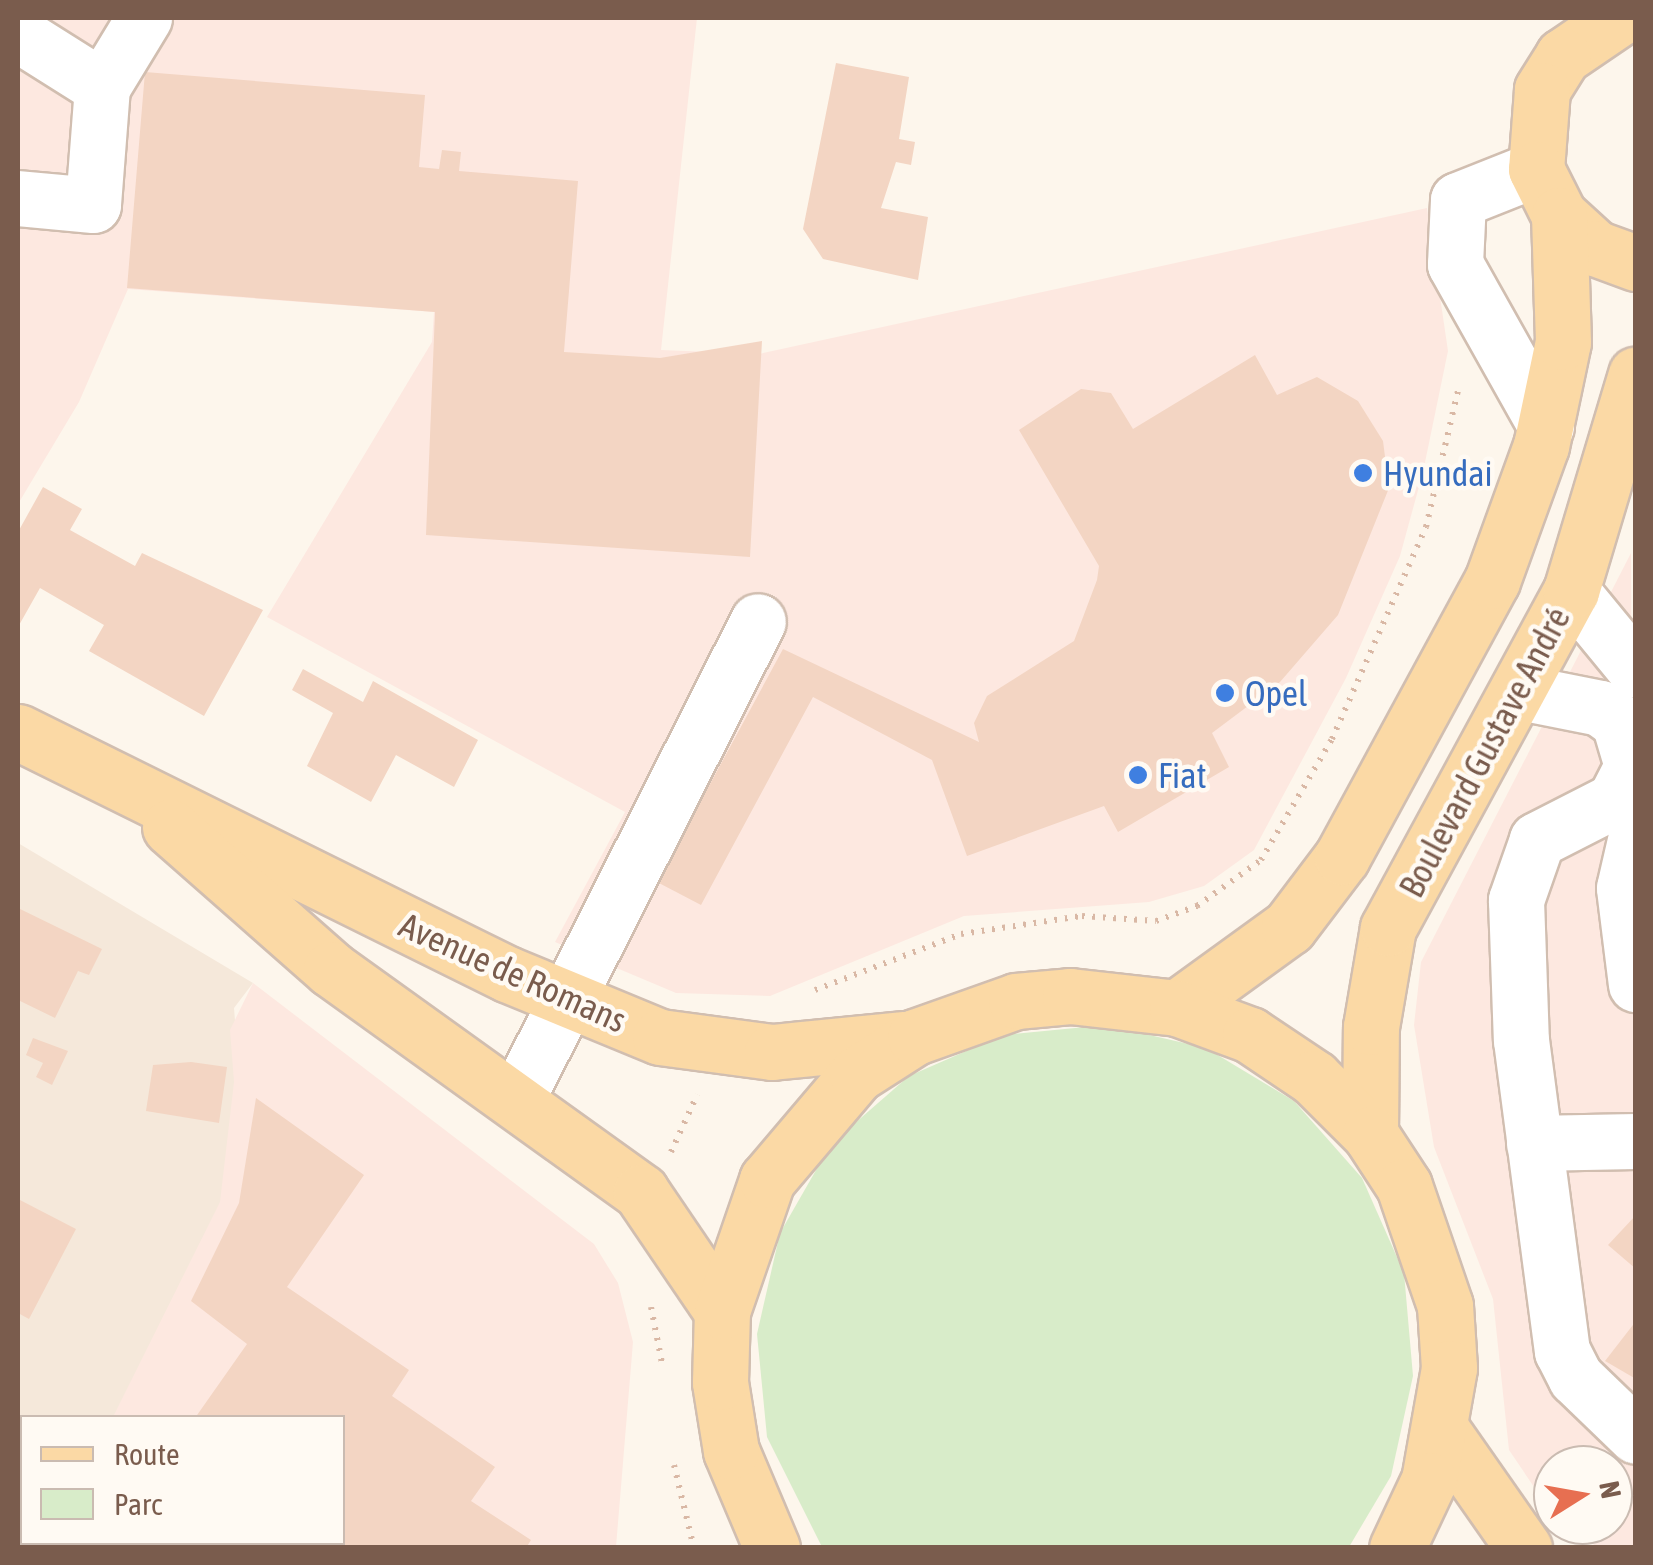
<!DOCTYPE html>
<meta charset="utf-8">
<style>
body{margin:0}
#map{position:relative;width:1653px;height:1565px;overflow:hidden;background:#fdf6ec;font-family:"Asap Condensed",sans-serif}
div>[style]{position:absolute}
[style*='--x']{left:calc(var(--x)*1px);top:calc(var(--y)*1px);width:calc(var(--w)*1px);rotate:calc(var(--a)*1deg)}
.residential>*{inset:0;background:#f5e8da}
.commercial>*{inset:0;background:#fde8e0}
.green>*{inset:0;background:#d8ecc9}
.building>*{inset:0;background:#f3d5c3}
.path>*{height:6px;margin-top:-3px;transform-origin:0;background:repeating-linear-gradient(90deg,#d9b8a5 0 2.5px,transparent 0 10.5px)}
.roads{filter:drop-shadow(2px 0 #d1beb0) drop-shadow(-2px 0 #d1beb0) drop-shadow(0 2px #d1beb0) drop-shadow(0 -2px #d1beb0)}
.minor>*{height:55px;margin:-27.5px;padding:0 27.5px;transform-origin:27.5px;border-radius:27.5px;background:#fff}
.major>*{height:55px;margin:-27.5px;padding:0 27.5px;transform-origin:27.5px;border-radius:27.5px;background:#fbd9a5}
.dots>*{width:28px;height:28px;translate:-50% -50%;box-sizing:border-box;border:5px solid #fffaf3;border-radius:50%}
span{translate:-50% -50%;white-space:nowrap;text-align:center;line-height:1.15;-webkit-text-stroke:9px #fffaf3;paint-order:stroke}
.shop-label{font-size:35px;color:#366cbe}
.left{translate:0 -50%;text-align:left}
.street-label{font-size:35px;color:#7a5c4d}
.frame{position:absolute;inset:0;border:20px solid #7a5c4d;pointer-events:none}
.legend{position:absolute;left:20px;top:1415px;width:325px;height:130px;box-sizing:border-box;background:#fffaf3;border:2px solid #cabbb1;margin:0;padding:12px 18px;list-style:none;font-size:30px;color:#7a5c4d}
.legend li{display:flex;align-items:center;gap:20px;height:50px}
.legend b{width:50px;border:2px solid #cabbb1}
.north{position:absolute;left:1533px;top:1445px;width:100px;height:100px;box-sizing:border-box;background:#fffaf3;border:2px solid #cabbb1;border-radius:50%;rotate:79deg;font-size:28px;font-weight:700;line-height:40px;text-align:center;color:#7a5c4d}
.north::after{content:'';display:block;margin:auto;width:35px;height:45px;background:#e76f51;clip-path:polygon(50% 0,100% 100%,50% 72%,0 100%)}
</style>
<div id="map">
<div class="residential">
<div style="clip-path:polygon(18px 843px,253px 983px,234px 1008px,241px 1097px,227px 1202px,121px 1417px,22px 1418px,22px 1542px,120px 1547px,18px 1548px)"></div>
</div>
<div class="commercial">
<div style="clip-path:polygon(18px 18px,697px 18px,661px 350px,759px 354px,1427px 208px,1448px 351px,1423px 472px,1400px 556px,1346px 678px,1254px 850px,1204px 886px,1149px 902px,964px 916px,770px 996px,676px 993px,555px 942px,625px 812px,267px 617px,432px 342px,434px 312px,128px 289px,79px 402px,18px 504px)"></div>
<div style="clip-path:polygon(1631px 553px,1635px 1547px,1597px 1547px,1567px 1525px,1613px 1525px,1613px 1465px,1553px 1465px,1553px 1515px,1509px 1450px,1493px 1299px,1434px 1147px,1414px 1025px,1421px 962px)"></div>
<div style="clip-path:polygon(253px 983px,594px 1244px,618px 1283px,633px 1342px,616px 1547px,109px 1543px,342px 1542px,342px 1418px,113px 1417px,220px 1202px,234px 1082px,230px 1030px)"></div>
</div>
<div class="green">
<div style="clip-path:polygon(1106px 1025px,1206px 1048px,1294px 1101px,1362px 1178px,1404px 1273px,1413px 1376px,1391px 1476px,1349px 1547px,822px 1547px,767px 1437px,757px 1334px,780px 1233px,831px 1144px,909px 1076px,1003px 1035px)"></div>
</div>
<div class="building">
<div style="clip-path:polygon(836px 63px,909px 77px,899px 139px,915px 142px,911px 165px,896px 162px,881px 208px,928px 217px,918px 280px,823px 259px,803px 229px)"></div>
<div style="clip-path:polygon(145px 72px,425px 95px,419px 167px,439px 169px,442px 150px,461px 152px,459px 171px,578px 181px,564px 352px,660px 358px,762px 341px,750px 557px,426px 535px,435px 312px,127px 288px)"></div>
<div style="clip-path:polygon(1255px 355px,1277px 395px,1317px 377px,1358px 401px,1383px 441px,1389px 488px,1338px 615px,1280px 682px,1212px 733px,1229px 767px,1118px 832px,1104px 806px,967px 856px,932px 760px,813px 697px,701px 905px,657px 882px,783px 649px,979px 742px,974px 723px,987px 696px,1074px 641px,1097px 580px,1099px 566px,1019px 430px,1081px 389px,1111px 393px,1133px 429px)"></div>
<div style="clip-path:polygon(43px 487px,82px 509px,70px 530px,135px 566px,142px 553px,263px 610px,204px 716px,89px 651px,104px 625px,40px 588px,18px 627px,18px 532px)"></div>
<div style="clip-path:polygon(303px 669px,363px 702px,373px 681px,478px 740px,454px 787px,396px 755px,371px 802px,307px 766px,333px 713px,292px 690px)"></div>
<div style="clip-path:polygon(18px 908px,102px 949px,89px 975px,78px 971px,55px 1018px,18px 1000px)"></div>
<div style="clip-path:polygon(33px 1038px,68px 1051px,52px 1085px,36px 1077px,43px 1063px,26px 1055px)"></div>
<div style="clip-path:polygon(191px 1062px,227px 1067px,219px 1123px,146px 1111px,153px 1065px)"></div>
<div style="clip-path:polygon(256px 1098px,364px 1175px,287px 1287px,409px 1370px,392px 1396px,495px 1467px,471px 1501px,531px 1540px,526px 1548px,289px 1548px,283px 1542px,342px 1542px,342px 1418px,195px 1418px,247px 1344px,191px 1301px,239px 1203px)"></div>
<div style="clip-path:polygon(18px 1199px,76px 1229px,29px 1319px,18px 1313px)"></div>
<div style="clip-path:polygon(1636px 1215px,1636px 1269px,1608px 1245px)"></div>
<div style="clip-path:polygon(1636px 1321px,1636px 1379px,1605px 1361px)"></div>
</div>
<div class="path">
<div style="--x:815;--y:990;--w:156;--a:-21"></div>
<div style="--x:961;--y:934;--w:122;--a:-8.5"></div>
<div style="--x:1082;--y:916;--w:74;--a:3.9"></div>
<div style="--x:1156;--y:921;--w:44;--a:-20.1"></div>
<div style="--x:1197;--y:906;--w:79;--a:-35.7"></div>
<div style="--x:1261;--y:860;--w:140;--a:-59.6"></div>
<div style="--x:1332;--y:739;--w:232;--a:-66.1"></div>
<div style="--x:1426;--y:527;--w:145;--a:-76.8"></div>
<div style="--x:671;--y:1152;--w:63;--a:-65.5"></div>
<div style="--x:651;--y:1307;--w:62;--a:78.9"></div>
<div style="--x:674;--y:1465;--w:85;--a:76.5"></div>
</div>
<div class="roads">
<div class="minor">
<div style="--x:18;--y:34;--w:99;--a:32.2"></div>
<div style="--x:102;--y:87;--w:118;--a:94.4"></div>
<div style="--x:93;--y:205;--w:75;--a:-174.7"></div>
<div style="--x:102;--y:87;--w:81;--a:-58.7"></div>
<div style="--x:1536;--y:169;--w:84;--a:158.3"></div>
<div style="--x:1458;--y:200;--w:64;--a:92.7"></div>
<div style="--x:1455;--y:264;--w:186;--a:60.7"></div>
<div style="--x:1571;--y:591;--w:102;--a:50.6"></div>
<div style="--x:1520;--y:692;--w:82;--a:11.3"></div>
<div style="--x:1600;--y:708;--w:24;--a:36"></div>
<div style="--x:1619;--y:722;--w:46;--a:73.5"></div>
<div style="--x:1632;--y:766;--w:38;--a:117"></div>
<div style="--x:1615;--y:800;--w:88;--a:152.9"></div>
<div style="--x:1537;--y:840;--w:64;--a:109.3"></div>
<div style="--x:1516;--y:900;--w:140;--a:88"></div>
<div style="--x:1521;--y:1040;--w:314;--a:82.5"></div>
<div style="--x:1562;--y:1351;--w:30;--a:63"></div>
<div style="--x:1576;--y:1378;--w:83;--a:44"></div>
<div style="--x:1636;--y:836;--w:53;--a:103"></div>
<div style="--x:1624;--y:888;--w:97;--a:82.9"></div>
<div style="--x:517;--y:1098;--w:534;--a:-63.2"></div>
<div style="--x:1534;--y:1143;--w:102;--a:-1.1"></div>
<div style="--x:18;--y:1482;--w:6;--a:51"></div>
<div style="--x:73;--y:1542;--w:8;--a:50"></div>
</div>
<div class="major">
<div style="--x:1619;--y:18;--w:68;--a:145.8"></div>
<div style="--x:1563;--y:56;--w:40;--a:122"></div>
<div style="--x:1542;--y:90;--w:79;--a:94.3"></div>
<div style="--x:1536;--y:169;--w:51;--a:63.4"></div>
<div style="--x:1559;--y:215;--w:49;--a:42.5"></div>
<div style="--x:1595;--y:248;--w:44;--a:20.1"></div>
<div style="--x:18;--y:732;--w:546;--a:26.33"></div>
<div style="--x:507;--y:974;--w:165;--a:22.4"></div>
<div style="--x:660;--y:1037;--w:113;--a:7.6"></div>
<div style="--x:772;--y:1052;--w:131;--a:-5.7"></div>
<div style="--x:170;--y:827;--w:215;--a:41.4"></div>
<div style="--x:331;--y:969;--w:382;--a:35.7"></div>
<div style="--x:641;--y:1192;--w:144;--a:55.8"></div>
<div style="--x:1177;--y:1008;--w:138;--a:-35.9"></div>
<div style="--x:1289;--y:927;--w:88;--a:-52.9"></div>
<div style="--x:1342;--y:857;--w:314;--a:-61.5"></div>
<div style="--x:1492;--y:581;--w:144;--a:-70.1"></div>
<div style="--x:1541;--y:446;--w:106;--a:-78.1"></div>
<div style="--x:1563;--y:342;--w:127;--a:-91.8"></div>
<div style="--x:1370;--y:1134;--w:107;--a:-89.5"></div>
<div style="--x:1371;--y:1027;--w:100;--a:-80.3"></div>
<div style="--x:1388;--y:928;--w:383;--a:-61.5"></div>
<div style="--x:1571;--y:591;--w:226;--a:-73.3"></div>
<div style="--x:1442;--y:1431;--w:143;--a:55"></div>
<div style="--x:772;--y:1548;--w:105;--a:-112.9"></div>
<div style="--x:731;--y:1451;--w:70;--a:-99.1"></div>
<div style="--x:720;--y:1382;--w:71;--a:-88.4"></div>
<div style="--x:722;--y:1311;--w:139;--a:-71"></div>
<div style="--x:767;--y:1180;--w:139;--a:-49.7"></div>
<div style="--x:857;--y:1074;--w:69;--a:-32.5"></div>
<div style="--x:915;--y:1037;--w:107;--a:-19.6"></div>
<div style="--x:1016;--y:1001;--w:54;--a:-5.3"></div>
<div style="--x:1070;--y:996;--w:108;--a:6.4"></div>
<div style="--x:1177;--y:1008;--w:78;--a:20.3"></div>
<div style="--x:1250;--y:1035;--w:77;--a:33.9"></div>
<div style="--x:1314;--y:1078;--w:79;--a:45"></div>
<div style="--x:1370;--y:1134;--w:62;--a:56.8"></div>
<div style="--x:1404;--y:1186;--w:127;--a:71.1"></div>
<div style="--x:1445;--y:1306;--w:62;--a:86.3"></div>
<div style="--x:1449;--y:1368;--w:114;--a:100.1"></div>
<div style="--x:1429;--y:1480;--w:75;--a:115.2"></div>
</div>
</div>
<div class="dots">
<div style="left:1363px;top:473px;background:#3f7fe0"></div>
<div style="left:1225px;top:693px;background:#3f7fe0"></div>
<div style="left:1138px;top:775px;background:#3f7fe0"></div>
</div>
<div class="shop-label">
<span class="left" style="left:1383px;top:473px">Hyundai</span>
<span class="left" style="left:1245px;top:693px">Opel</span>
<span class="left" style="left:1158px;top:775px">Fiat</span>
</div>
<div class="street-label">
<span style="left:1484px;top:752px;rotate:-62deg">Boulevard Gustave André</span>
<span style="left:513px;top:972px;rotate:24deg">Avenue de Romans</span>
</div>
<div class="frame"></div>
<ul class="legend">
<li><b style="height:12px;background:#fbd9a5"></b>Route</li>
<li><b style="height:28px;background:#d8ecc9"></b>Parc</li>
</ul>
<div class="north">N</div>
</div>
